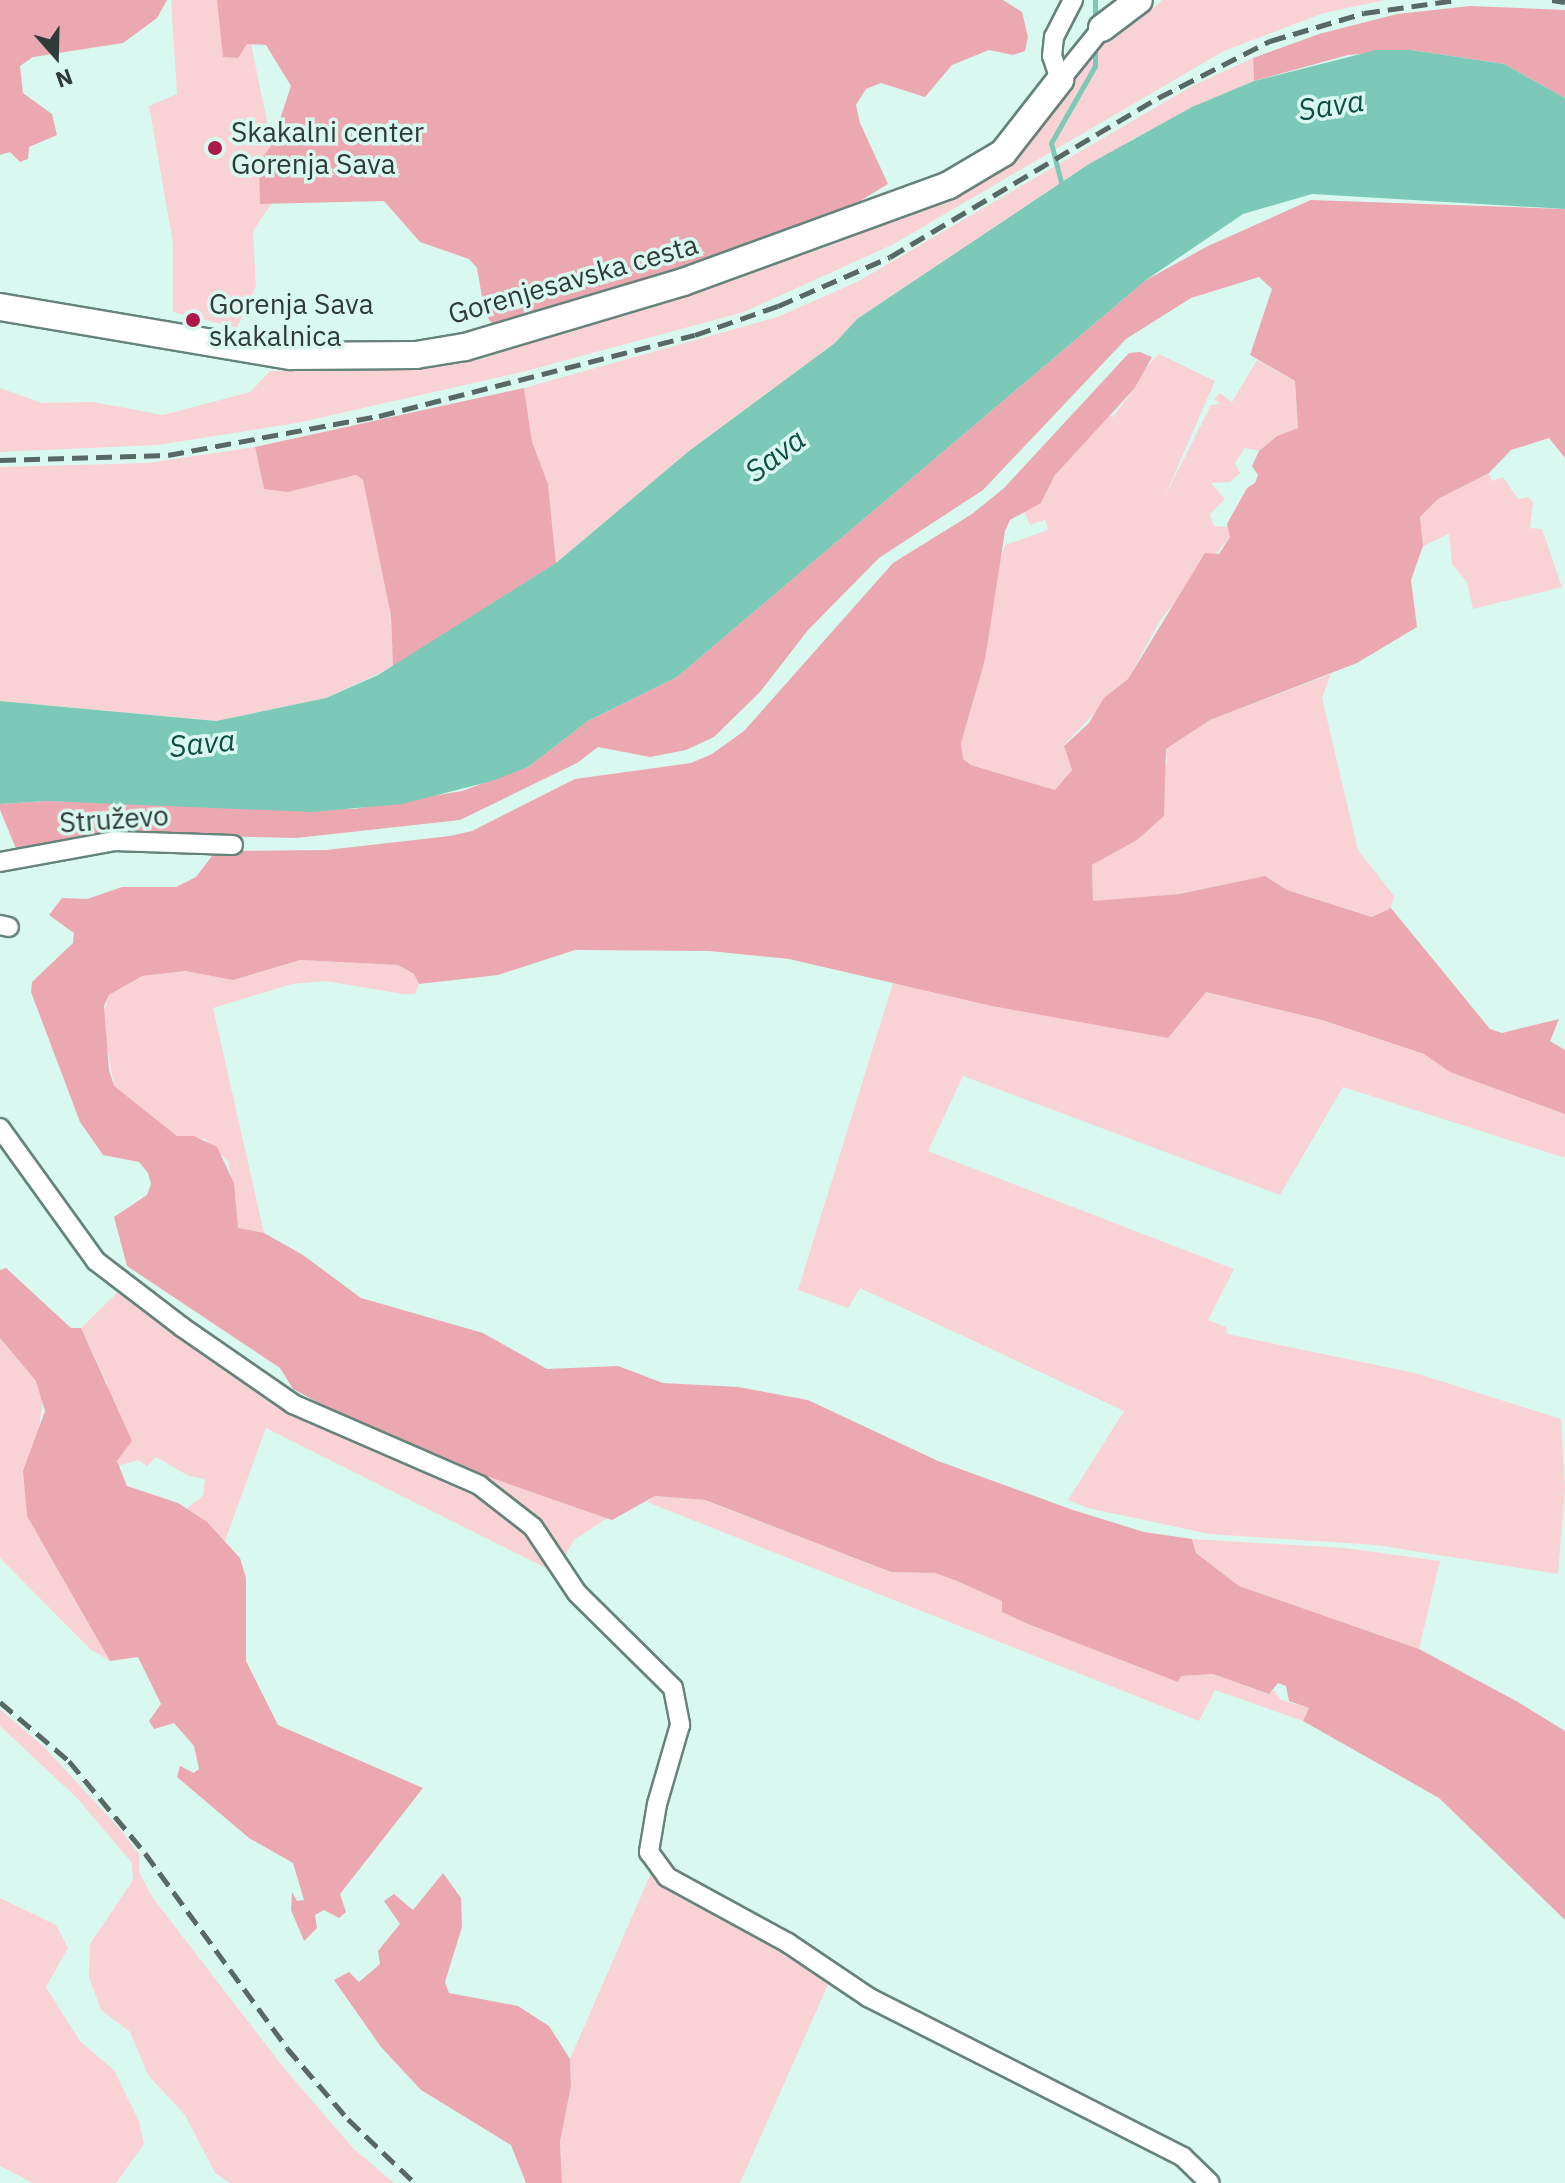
<!DOCTYPE html>
<meta charset="utf-8">
<style>
body{margin:0}
#map{position:relative;width:1565px;height:2183px;overflow:hidden;background:#d9f9f0;font-family:"IBM Plex Sans",sans-serif}
div>[style]{position:absolute}
[style*='--x']{left:calc(var(--x)*1px);top:calc(var(--y)*1px);width:calc(var(--w)*1px);rotate:calc(var(--a)*1deg)}
.green>*{inset:0;background:#f9d2d6}
.forest>*{inset:0;background:#eca8b1}
.water>*{inset:0;background:#7dc9b7}
.stream>*{height:5px;margin:-2.5px;padding:0 2.5px;transform-origin:2.5px;border-radius:2.5px;background:#7dc9b7}
.roads{filter:drop-shadow(2px 0 #66837c) drop-shadow(-2px 0 #66837c) drop-shadow(0 2px #66837c) drop-shadow(0 -2px #66837c)}
.street>*{height:18px;margin:-9px;padding:0 9px;transform-origin:9px;border-radius:9px;background:#fff}
.secondary>*{height:26px;margin:-13px;padding:0 13px;transform-origin:13px;border-radius:13px;background:#fff}
.rail>*{height:5px;margin-top:-2.5px;transform-origin:0;background:repeating-linear-gradient(90deg,#586965 0 16px,transparent 0 24px)}
.dots>*{width:22px;height:22px;translate:-50% -50%;box-sizing:border-box;border:4px solid #d9f9f0;border-radius:50%}
span{translate:-50% -50%;white-space:nowrap;text-align:center;line-height:1.15;-webkit-text-stroke:7px #d9f9f0;paint-order:stroke}
.poi-label{font-size:28px;color:#2e3b38}
.left{translate:0 -50%;text-align:left}
.street-label{font-size:28px;color:#2e3b38}
.water-label{font-size:30px;color:#0d4f44;font-style:italic}
.north{position:absolute;left:16px;top:16px;width:80px;height:80px;-webkit-text-stroke:6px #d9f9f0;paint-order:stroke;rotate:160deg;font-size:22px;font-weight:700;line-height:32px;text-align:center;color:#2e3b38}
.north::after{content:'';display:block;margin:auto;width:28px;height:36px;background:#2e3b38;clip-path:polygon(50% 0,100% 100%,50% 72%,0 100%)}
</style>
<div id="map">
<div class="green">
<div style="clip-path:polygon(171px 0,242px 0,281px 189px,253px 231px,256px 286px,237px 328px,173px 312px,173px 243px,149px 106px,177px 94px)"></div>
<div style="clip-path:polygon(1163px 0,1385px 0,1324px 13px,1224px 51px,892px 245px,744px 312px,526px 371px,297px 423px,157px 445px,0 452px,0 388px,42px 403px,93px 402px,163px 415px,250px 392px,270px 371px,404px 370px,483px 358px,829px 246px,979px 183px,1005px 166px,1104px 41px,1109px 43px)"></div>
<div style="clip-path:polygon(1253px 58px,1254px 81px,1131px 140px,857px 319px,835px 343px,689px 451px,556px 563px,548px 484px,532px 442px,524px 388px,777px 317px,857px 282px,1192px 86px)"></div>
<div style="clip-path:polygon(1159px 354px,1215px 381px,1164px 498px,1211px 405px,1220px 404px,1214px 399px,1220px 393px,1232px 402px,1257px 360px,1295px 381px,1298px 428px,1277px 436px,1259px 451px,1245px 448px,1235px 463px,1240px 473px,1230px 482px,1211px 483px,1225px 499px,1210px 514px,1214px 526px,1228px 527px,1230px 537px,1161px 619px,1128px 679px,1064px 745px,1072px 770px,1055px 790px,971px 765px,963px 759px,961px 743px,985px 660px,995px 576px,1005px 545px,1048px 530px,1045px 520px,1030px 525px,1023px 510px,1041px 503px,1055px 475px,1106px 414px,1113px 417px,1134px 389px,1137px 377px)"></div>
<div style="clip-path:polygon(255px 447px,264px 489px,288px 492px,356px 475px,363px 480px,391px 616px,393px 667px,326px 698px,216px 721px,0 701px,0 467px,147px 463px)"></div>
<div style="clip-path:polygon(1489px 473px,1492px 481px,1503px 477px,1518px 499px,1528px 497px,1533px 502px,1530px 528px,1542px 529px,1562px 587px,1473px 609px,1467px 582px,1452px 564px,1449px 534px,1423px 546px,1420px 517px,1438px 499px)"></div>
<div style="clip-path:polygon(1331px 674px,1322px 698px,1358px 850px,1394px 896px,1391px 908px,1373px 917px,1287px 890px,1265px 876px,1179px 894px,1093px 902px,1092px 865px,1137px 840px,1167px 762px,1166px 749px,1210px 720px)"></div>
<div style="clip-path:polygon(300px 960px,398px 965px,414px 974px,419px 984px,415px 994px,403px 994px,325px 981px,292px 984px,213px 1008px,264px 1233px,257px 1233px,238px 1228px,235px 1221px,236px 1198px,228px 1161px,205px 1139px,177px 1136px,114px 1087px,102px 1016px,109px 995px,142px 976px,185px 971px,233px 980px)"></div>
<div style="clip-path:polygon(893px 983px,1168px 1038px,1205px 992px,1322px 1020px,1424px 1054px,1565px 1114px,1565px 1158px,1343px 1087px,1280px 1195px,963px 1076px,928px 1151px,1234px 1269px,1208px 1320px,1226px 1327px,1227px 1334px,1415px 1373px,1561px 1419px,1565px 1490px,1558px 1574px,1376px 1545px,1209px 1534px,1088px 1508px,1068px 1500px,1124px 1411px,860px 1288px,848px 1308px,798px 1290px)"></div>
<div style="clip-path:polygon(121px 1289px,237px 1375px,473px 1489px,522px 1525px,554px 1572px,266px 1428px,225px 1541px,185px 1510px,203px 1496px,205px 1479px,189px 1476px,156px 1457px,147px 1466px,138px 1460px,118px 1466px,107px 1384px,81px 1328px)"></div>
<div style="clip-path:polygon(0 1338px,36px 1381px,43px 1399px,27px 1516px,110px 1661px,90px 1649px,0 1558px)"></div>
<div style="clip-path:polygon(489px 1477px,581px 1507px,609px 1517px,574px 1540px,562px 1561px,484px 1483px)"></div>
<div style="clip-path:polygon(655px 1496px,704px 1500px,891px 1572px,935px 1573px,957px 1581px,1003px 1601px,1002px 1612px,1028px 1624px,1178px 1681px,1180px 1676px,1213px 1674px,1268px 1694px,1274px 1690px,1281px 1700px,1309px 1708px,1303px 1721px,1215px 1690px,1199px 1721px,647px 1502px)"></div>
<div style="clip-path:polygon(1192px 1539px,1345px 1548px,1440px 1561px,1419px 1649px,1239px 1586px,1196px 1553px)"></div>
<div style="clip-path:polygon(0 1709px,46px 1749px,120px 1829px,139px 1854px,139px 1872px,153px 1898px,284px 2068px,353px 2148px,394px 2183px,230px 2183px,215px 2173px,185px 2115px,148px 2075px,130px 2032px,101px 2010px,89px 1977px,90px 1944px,133px 1880px,132px 1863px,77px 1798px,0 1726px)"></div>
<div style="clip-path:polygon(651px 1873px,785px 1947px,783px 1955px,789px 1958px,794px 1952px,831px 1978px,740px 2183px,562px 2183px,560px 2142px,571px 2086px,570px 2059px)"></div>
<div style="clip-path:polygon(0 1898px,56px 1925px,68px 1948px,46px 1987px,80px 2041px,114px 2070px,139px 2121px,144px 2144px,116px 2183px,33px 2183px,0 2166px)"></div>
</div>
<div class="forest">
<div style="clip-path:polygon(0 0,167px 0,157px 18px,123px 43px,33px 57px,20px 66px,23px 93px,52px 114px,57px 135px,29px 147px,28px 159px,20px 162px,10px 152px,0 155px)"></div>
<div style="clip-path:polygon(217px 0,1003px 0,1022px 12px,1028px 37px,1025px 51px,1013px 55px,989px 50px,952px 65px,925px 97px,881px 83px,866px 89px,856px 105px,860px 123px,888px 184px,850px 207px,770px 243px,496px 329px,485px 314px,477px 268px,469px 259px,420px 242px,384px 201px,260px 204px,259px 162px,271px 146px,291px 86px,266px 45px,247px 44px,238px 58px,223px 57px)"></div>
<div style="clip-path:polygon(1470px 6px,1565px 10px,1565px 98px,1504px 64px,1411px 50px,1348px 55px,1254px 81px,1253px 58px,1319px 34px,1397px 14px)"></div>
<div style="clip-path:polygon(1311px 200px,1565px 209px,1565px 458px,1549px 438px,1511px 450px,1489px 473px,1438px 499px,1420px 517px,1423px 546px,1411px 580px,1417px 627px,1357px 663px,1210px 720px,1166px 749px,1164px 816px,1137px 840px,1092px 865px,1093px 901px,1179px 894px,1265px 876px,1287px 890px,1372px 917px,1391px 908px,1490px 1029px,1502px 1033px,1559px 1019px,1550px 1041px,1565px 1050px,1565px 1114px,1450px 1072px,1424px 1054px,1322px 1020px,1206px 992px,1168px 1038px,992px 1006px,789px 959px,709px 951px,575px 950px,498px 975px,419px 984px,414px 974px,398px 965px,300px 960px,233px 980px,185px 971px,142px 976px,109px 995px,104px 1006px,109px 1070px,114px 1086px,177px 1136px,194px 1136px,217px 1147px,234px 1183px,238px 1228px,264px 1233px,303px 1255px,361px 1298px,483px 1333px,547px 1369px,618px 1366px,663px 1383px,738px 1387px,808px 1400px,938px 1461px,1073px 1510px,1144px 1532px,1192px 1539px,1196px 1553px,1239px 1586px,1419px 1649px,1518px 1702px,1565px 1731px,1565px 1920px,1439px 1798px,1303px 1721px,1309px 1708px,1289px 1701px,1286px 1686px,1278px 1683px,1269px 1694px,1213px 1674px,1181px 1676px,1178px 1682px,1028px 1624px,1002px 1612px,1002px 1601px,957px 1581px,935px 1573px,891px 1572px,705px 1500px,655px 1496px,612px 1520px,489px 1477px,484px 1483px,338px 1420px,336px 1412px,293px 1389px,280px 1368px,127px 1266px,114px 1217px,147px 1195px,151px 1184px,148px 1173px,139px 1162px,103px 1155px,80px 1122px,31px 992px,32px 982px,73px 943px,74px 933px,49px 915px,62px 898px,87px 899px,122px 887px,176px 887px,196px 877px,212px 856px,229px 851px,326px 850px,450px 836px,472px 831px,575px 779px,691px 763px,712px 754px,744px 731px,893px 563px,972px 514px,1004px 488px,1129px 353px,1140px 352px,1152px 357px,1134px 389px,1055px 475px,1041px 503px,1010px 520px,1005px 531px,985px 660px,961px 743px,963px 759px,971px 765px,1055px 790px,1072px 770px,1064px 746px,1089px 723px,1104px 698px,1128px 679px,1205px 553px,1219px 554px,1230px 537px,1227px 524px,1247px 488px,1255px 483px,1258px 475px,1252px 466px,1259px 451px,1277px 436px,1298px 428px,1295px 381px,1250px 355px,1272px 289px,1259px 277px,1191px 298px,1126px 339px,983px 490px,879px 558px,808px 630px,760px 692px,714px 737px,686px 750px,650px 757px,598px 747px,577px 763px,460px 820px,296px 838px,205px 836px,17px 851px,0 810px,0 804px,46px 801px,354px 809px,462px 791px,528px 767px,588px 721px,677px 677px,1146px 280px,1208px 246px)"></div>
<div style="clip-path:polygon(524px 388px,532px 442px,548px 484px,556px 563px,393px 667px,391px 616px,363px 480px,356px 475px,288px 492px,264px 489px,255px 447px)"></div>
<div style="clip-path:polygon(6px 1268px,71px 1328px,81px 1328px,132px 1441px,117px 1461px,127px 1486px,178px 1503px,207px 1522px,240px 1558px,246px 1578px,246px 1661px,278px 1725px,423px 1788px,340px 1894px,346px 1912px,339px 1918px,324px 1910px,315px 1915px,317px 1928px,304px 1941px,291px 1910px,292px 1892px,297px 1901px,304px 1900px,293px 1863px,249px 1838px,177px 1777px,180px 1766px,194px 1773px,199px 1769px,194px 1746px,174px 1723px,154px 1729px,149px 1721px,161px 1704px,138px 1657px,110px 1661px,27px 1516px,23px 1471px,45px 1411px,36px 1381px,0 1338px,0 1270px)"></div>
<div style="clip-path:polygon(443px 1873px,461px 1898px,462px 1927px,445px 1982px,449px 1993px,518px 2006px,549px 2026px,570px 2059px,571px 2086px,560px 2142px,562px 2183px,526px 2183px,511px 2145px,421px 2090px,381px 2047px,334px 1980px,349px 1972px,359px 1982px,380px 1964px,378px 1951px,400px 1924px,384px 1901px,394px 1894px,413px 1910px)"></div>
</div>
<div class="water">
<div style="clip-path:polygon(1376px 50px,1411px 50px,1504px 64px,1565px 98px,1565px 209px,1312px 194px,1243px 214px,1146px 280px,677px 677px,588px 721px,528px 767px,492px 781px,402px 804px,312px 812px,46px 801px,0 804px,0 701px,216px 721px,326px 698px,378px 675px,556px 563px,689px 451px,835px 343px,857px 319px,1089px 164px,1192px 107px,1254px 81px)"></div>
</div>
<div class="stream">
<div style="--x:1095;--y:0;--w:23;--a:90"></div>
<div style="--x:1062;--y:186;--w:44;--a:-104.3"></div>
<div style="--x:1051;--y:143;--w:89;--a:-60.3"></div>
<div style="--x:1095;--y:66;--w:21;--a:-90"></div>
</div>
<div class="roads">
<div class="street">
<div style="--x:1060;--y:80;--w:25;--a:-108"></div>
<div style="--x:1052;--y:56;--w:19;--a:-84"></div>
<div style="--x:1054;--y:37;--w:42;--a:-62.8"></div>
<div style="--x:1060;--y:80;--w:67;--a:-51.1"></div>
<div style="--x:0;--y:862;--w:116;--a:-10.4"></div>
<div style="--x:114;--y:841;--w:119;--a:1.9"></div>
<div style="--x:0;--y:925;--w:9;--a:13"></div>
<div style="--x:0;--y:1128;--w:164;--a:54.2"></div>
<div style="--x:96;--y:1261;--w:108;--a:37.5"></div>
<div style="--x:182;--y:1327;--w:135;--a:34.7"></div>
<div style="--x:293;--y:1404;--w:203;--a:23.5"></div>
<div style="--x:479;--y:1485;--w:68;--a:37.9"></div>
<div style="--x:533;--y:1527;--w:79;--a:56.3"></div>
<div style="--x:577;--y:1593;--w:135;--a:44.7"></div>
<div style="--x:673;--y:1688;--w:38;--a:79"></div>
<div style="--x:680;--y:1725;--w:82;--a:106.2"></div>
<div style="--x:657;--y:1804;--w:49;--a:99.5"></div>
<div style="--x:649;--y:1852;--w:31;--a:54"></div>
<div style="--x:667;--y:1877;--w:138;--a:28.6"></div>
<div style="--x:788;--y:1943;--w:97;--a:34"></div>
<div style="--x:868;--y:1997;--w:353;--a:26.9"></div>
<div style="--x:1183;--y:2157;--w:37;--a:44"></div>
</div>
<div class="secondary">
<div style="--x:1102;--y:28;--w:46;--a:-37.1"></div>
<div style="--x:0;--y:307;--w:295;--a:9.6"></div>
<div style="--x:291;--y:356;--w:125;--a:-0.5"></div>
<div style="--x:416;--y:355;--w:50;--a:-9.3"></div>
<div style="--x:465;--y:347;--w:227;--a:-16.6"></div>
<div style="--x:683;--y:282;--w:283;--a:-20"></div>
<div style="--x:949;--y:185;--w:63;--a:-30.7"></div>
<div style="--x:1003;--y:153;--w:93;--a:-52"></div>
</div>
</div>
<div class="rail">
<div style="--x:1552;--y:0;--w:13;--a:9"></div>
<div style="--x:0;--y:460;--w:168;--a:-1.7"></div>
<div style="--x:168;--y:455;--w:215;--a:-10.5"></div>
<div style="--x:379;--y:416;--w:326;--a:-14.4"></div>
<div style="--x:695;--y:335;--w:88;--a:-19.3"></div>
<div style="--x:778;--y:306;--w:122;--a:-23.6"></div>
<div style="--x:890;--y:257;--w:312;--a:-30.7"></div>
<div style="--x:1158;--y:98;--w:126;--a:-27"></div>
<div style="--x:1270;--y:41;--w:98;--a:-16.6"></div>
<div style="--x:1364;--y:13;--w:93;--a:-8"></div>
<div style="--x:0;--y:1702;--w:91;--a:40.5"></div>
<div style="--x:69;--y:1761;--w:119;--a:50.4"></div>
<div style="--x:145;--y:1853;--w:241;--a:53.9"></div>
<div style="--x:287;--y:2048;--w:94;--a:49.3"></div>
<div style="--x:348;--y:2119;--w:93;--a:43.7"></div>
</div>
<div class="dots">
<div style="left:215px;top:148px;background:#ad1a47"></div>
<div style="left:193px;top:320px;background:#ad1a47"></div>
</div>
<div class="poi-label">
<span class="left" style="left:231px;top:148px">Skakalni center<br>Gorenja Sava</span>
<span class="left" style="left:209px;top:320px">Gorenja Sava<br>skakalnica</span>
</div>
<div class="street-label">
<span style="left:573px;top:279px;rotate:-16deg">Gorenjesavska cesta</span>
<span style="left:114px;top:819px;rotate:-4deg">Struževo</span>
</div>
<div class="water-label">
<span style="left:1331px;top:105px;rotate:-9deg">Sava</span>
<span style="left:775px;top:455px;rotate:-37deg">Sava</span>
<span style="left:202px;top:743px;rotate:-6deg">Sava</span>
</div>
<div class="north">N</div>
</div>
